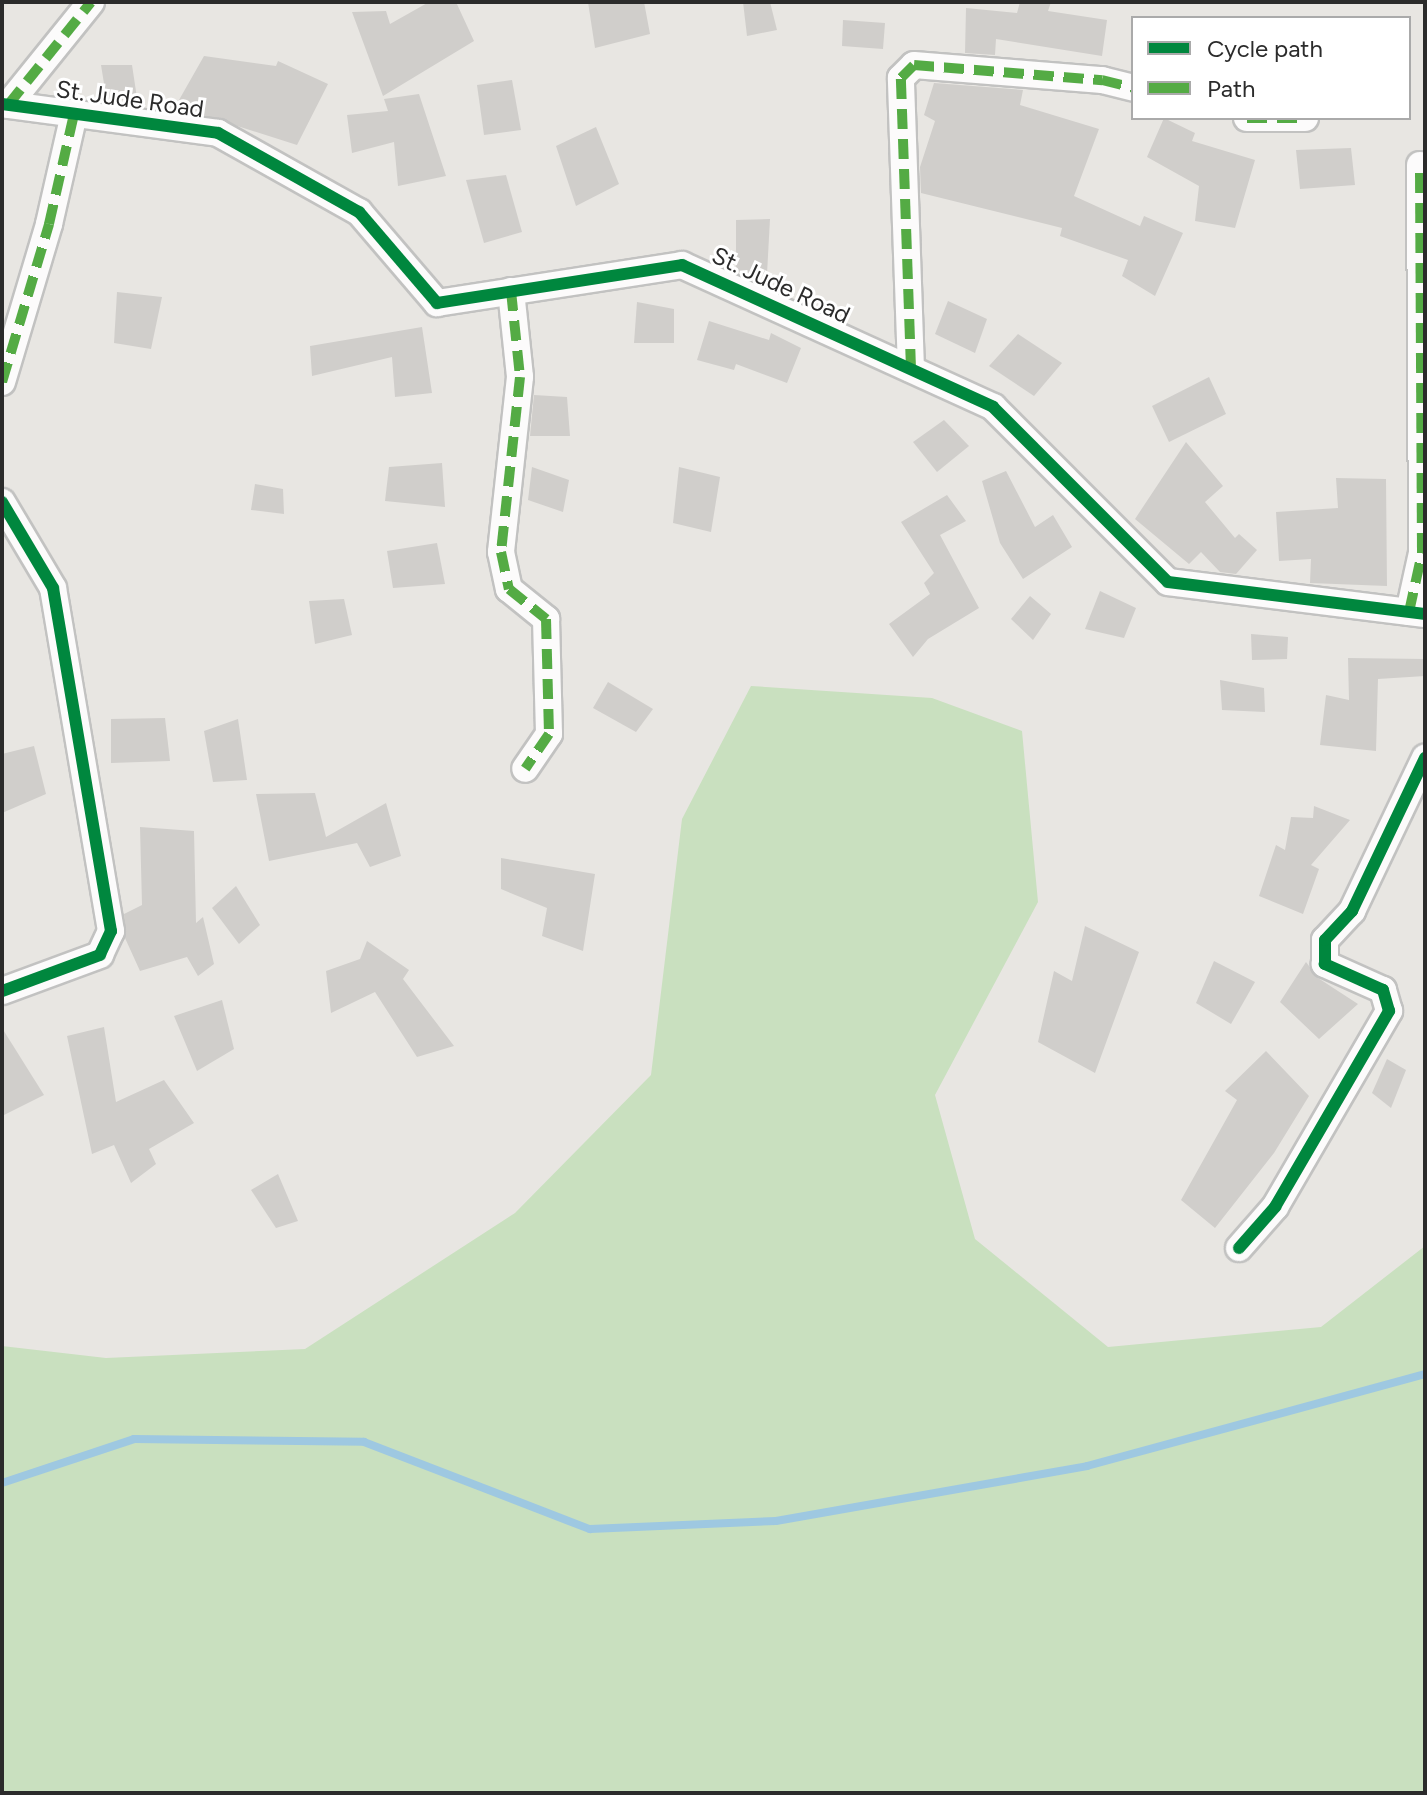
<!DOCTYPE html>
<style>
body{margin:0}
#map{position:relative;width:1427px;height:1795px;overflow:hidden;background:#e8e6e2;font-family:Figtree,sans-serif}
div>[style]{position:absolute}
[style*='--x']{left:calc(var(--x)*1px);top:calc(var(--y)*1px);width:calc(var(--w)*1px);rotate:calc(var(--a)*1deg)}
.green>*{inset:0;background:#c9e0bf}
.stream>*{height:8px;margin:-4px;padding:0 4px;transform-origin:4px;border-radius:4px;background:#9ec8e1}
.building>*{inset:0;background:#d0cecb}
.roads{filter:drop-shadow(2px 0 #c2c2c1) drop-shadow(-2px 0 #c2c2c1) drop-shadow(0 2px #c2c2c1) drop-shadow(0 -2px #c2c2c1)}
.minor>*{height:26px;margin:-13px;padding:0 13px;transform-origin:13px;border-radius:13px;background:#fcfbfb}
.quiet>*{height:10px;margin-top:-5px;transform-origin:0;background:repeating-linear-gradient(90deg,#54ab44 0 20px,transparent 0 30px)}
.cycleway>*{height:12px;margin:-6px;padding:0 6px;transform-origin:6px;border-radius:6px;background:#00873e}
span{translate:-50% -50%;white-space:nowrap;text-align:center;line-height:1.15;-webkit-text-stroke:6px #fff;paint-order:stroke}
.street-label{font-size:24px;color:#2b2b2b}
.frame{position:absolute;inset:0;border:4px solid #2b2b2b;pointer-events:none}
.legend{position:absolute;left:1131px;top:16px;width:280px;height:104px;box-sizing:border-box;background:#fff;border:2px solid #aaa;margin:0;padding:10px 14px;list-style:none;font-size:24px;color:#2b2b2b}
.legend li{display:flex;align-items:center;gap:16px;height:40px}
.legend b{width:40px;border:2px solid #aaa}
</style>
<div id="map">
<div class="green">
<div style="clip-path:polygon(751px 686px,932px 698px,1022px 731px,1038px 902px,935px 1095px,975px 1239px,1108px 1347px,1321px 1327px,1425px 1246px,1425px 1793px,2px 1793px,2px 1346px,106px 1358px,305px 1349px,515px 1213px,651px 1075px,682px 819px)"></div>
</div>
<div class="stream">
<div style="--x:2;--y:1483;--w:139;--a:-18.4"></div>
<div style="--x:134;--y:1439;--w:230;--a:0.7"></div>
<div style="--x:364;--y:1442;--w:242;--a:21.1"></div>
<div style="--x:590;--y:1529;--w:186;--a:-2.5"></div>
<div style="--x:776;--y:1521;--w:316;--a:-10"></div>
<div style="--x:1087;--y:1466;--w:350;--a:-15.2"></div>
</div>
<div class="building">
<div style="clip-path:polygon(429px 2px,456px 2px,474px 41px,383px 96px,352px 12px,386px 11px,390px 24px)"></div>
<div style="clip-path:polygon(588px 2px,644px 2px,650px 34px,595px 48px)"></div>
<div style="clip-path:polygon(743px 2px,770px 2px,777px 30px,747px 36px)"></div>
<div style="clip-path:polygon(1020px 2px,1051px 2px,1048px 11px,1107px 20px,1102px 56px,996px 39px,995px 55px,965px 53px,966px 8px,1017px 13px)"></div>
<div style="clip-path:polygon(843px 20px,885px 23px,883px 49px,842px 46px)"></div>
<div style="clip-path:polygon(204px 56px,276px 66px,278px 61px,328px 84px,297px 145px,203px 115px,179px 100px)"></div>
<div style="clip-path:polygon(101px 65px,132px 65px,137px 98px,107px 102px)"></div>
<div style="clip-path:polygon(512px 80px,521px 130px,484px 135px,477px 85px)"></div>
<div style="clip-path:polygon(934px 83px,1023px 90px,1020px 105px,1099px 129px,1074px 196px,1140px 226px,1144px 216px,1183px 233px,1155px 296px,1122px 276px,1128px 260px,1060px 236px,1062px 228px,921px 193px,920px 167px,935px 121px,924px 115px)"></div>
<div style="clip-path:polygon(419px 94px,446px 176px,398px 186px,394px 142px,352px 153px,347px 115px,388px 111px,384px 99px)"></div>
<div style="clip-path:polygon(1164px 118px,1195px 133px,1192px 141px,1255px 160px,1235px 228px,1195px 221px,1199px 186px,1147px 157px)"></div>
<div style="clip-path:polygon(596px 127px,619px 184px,576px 206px,556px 146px)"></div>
<div style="clip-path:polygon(1351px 148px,1355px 185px,1300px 189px,1296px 150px)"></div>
<div style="clip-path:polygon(506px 175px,522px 232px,484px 243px,466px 180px)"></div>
<div style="clip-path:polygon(770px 219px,767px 274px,736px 272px,736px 220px)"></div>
<div style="clip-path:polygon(117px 292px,162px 297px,151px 349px,114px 343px)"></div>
<div style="clip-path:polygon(948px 301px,987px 319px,975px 353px,935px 334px)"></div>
<div style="clip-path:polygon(637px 302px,674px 309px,674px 343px,634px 343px)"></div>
<div style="clip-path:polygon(709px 321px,769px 340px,771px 333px,801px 348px,787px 383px,736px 364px,734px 370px,697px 360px)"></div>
<div style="clip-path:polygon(422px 327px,432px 393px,395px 397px,392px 357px,312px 376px,310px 346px)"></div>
<div style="clip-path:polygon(1018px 334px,1062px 363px,1034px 396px,989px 366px)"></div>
<div style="clip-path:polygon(1209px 377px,1226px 414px,1169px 442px,1152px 406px)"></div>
<div style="clip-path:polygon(534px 395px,567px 397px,570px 436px,530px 436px)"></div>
<div style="clip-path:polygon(944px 420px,969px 446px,937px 472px,913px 442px)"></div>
<div style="clip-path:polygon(1186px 442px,1223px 486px,1205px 502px,1235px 538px,1239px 534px,1257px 550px,1236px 574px,1220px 572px,1201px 552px,1189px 564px,1135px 519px)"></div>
<div style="clip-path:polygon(442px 463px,445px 507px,385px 501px,389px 467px)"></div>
<div style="clip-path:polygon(532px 467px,569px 480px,563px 512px,528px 500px)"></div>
<div style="clip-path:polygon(679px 467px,720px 477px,711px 532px,673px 523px)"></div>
<div style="clip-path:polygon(1006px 471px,1035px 527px,1053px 515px,1072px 547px,1023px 579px,1000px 543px,982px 481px)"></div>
<div style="clip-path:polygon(1336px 478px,1386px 479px,1387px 586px,1310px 583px,1311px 559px,1279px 561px,1276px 512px,1338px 508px)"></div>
<div style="clip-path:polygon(255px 484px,283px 489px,284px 514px,251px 510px)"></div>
<div style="clip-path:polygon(947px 495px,966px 521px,940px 535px,979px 608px,928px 639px,913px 657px,889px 624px,930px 594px,924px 583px,934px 573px,901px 522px)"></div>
<div style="clip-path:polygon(437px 543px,445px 584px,393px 588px,387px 551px)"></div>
<div style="clip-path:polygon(1100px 591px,1136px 608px,1124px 638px,1085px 629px)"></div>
<div style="clip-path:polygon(1030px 596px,1051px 614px,1033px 640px,1011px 619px)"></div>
<div style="clip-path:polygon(344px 599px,352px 635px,315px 644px,309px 601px)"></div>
<div style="clip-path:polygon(1251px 634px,1288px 637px,1287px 659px,1252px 660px)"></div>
<div style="clip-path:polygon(1348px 658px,1425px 659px,1425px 676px,1378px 679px,1376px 751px,1320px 745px,1326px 695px,1349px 700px)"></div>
<div style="clip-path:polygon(1220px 680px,1264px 688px,1265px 712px,1222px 710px)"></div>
<div style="clip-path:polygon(608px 682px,653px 709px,636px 732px,593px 708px)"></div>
<div style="clip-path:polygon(165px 718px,170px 761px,111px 763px,111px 719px)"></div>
<div style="clip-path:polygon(238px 719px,247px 780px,213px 782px,204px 731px)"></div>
<div style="clip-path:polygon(34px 746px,46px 794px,2px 813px,2px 754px)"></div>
<div style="clip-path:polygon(315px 793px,326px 837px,386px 803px,401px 856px,370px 867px,357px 843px,269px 861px,256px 794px)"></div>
<div style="clip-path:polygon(1314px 806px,1350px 820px,1311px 865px,1319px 869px,1303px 914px,1259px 896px,1276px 845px,1285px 850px,1291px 817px,1313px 818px)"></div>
<div style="clip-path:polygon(140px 827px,194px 831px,196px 923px,203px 917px,214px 964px,198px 976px,187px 957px,140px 971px,125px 938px,124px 914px,142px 905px)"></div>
<div style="clip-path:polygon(501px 858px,595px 874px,583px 951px,542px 936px,547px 908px,501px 889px)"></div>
<div style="clip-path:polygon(236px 886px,260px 925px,239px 944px,212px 908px)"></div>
<div style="clip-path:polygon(1085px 926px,1139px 952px,1095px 1073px,1038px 1042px,1054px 971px,1072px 981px)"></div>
<div style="clip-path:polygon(367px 941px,409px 970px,403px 979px,454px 1046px,417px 1057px,375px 992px,331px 1013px,326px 971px,360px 959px)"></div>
<div style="clip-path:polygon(1214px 961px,1255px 982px,1231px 1024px,1196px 1003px)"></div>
<div style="clip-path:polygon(1306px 962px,1318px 978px,1358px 1004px,1319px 1039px,1280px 1002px)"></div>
<div style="clip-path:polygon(222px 1000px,234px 1049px,197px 1071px,174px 1016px)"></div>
<div style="clip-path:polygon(104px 1027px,116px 1102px,164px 1080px,194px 1123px,149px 1149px,156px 1164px,131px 1183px,114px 1145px,92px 1154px,67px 1036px)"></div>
<div style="clip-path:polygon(2px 1028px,44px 1095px,2px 1116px)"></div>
<div style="clip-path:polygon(1266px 1051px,1309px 1096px,1274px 1153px,1215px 1228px,1181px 1200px,1237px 1100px,1225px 1091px)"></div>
<div style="clip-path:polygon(1387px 1059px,1406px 1070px,1391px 1108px,1372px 1093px)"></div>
<div style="clip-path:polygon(278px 1174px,298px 1221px,276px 1228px,251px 1190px)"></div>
</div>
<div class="roads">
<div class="minor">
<div style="--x:2;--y:104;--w:218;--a:7.6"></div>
<div style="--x:218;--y:133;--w:162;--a:29.3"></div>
<div style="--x:359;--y:212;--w:120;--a:49.4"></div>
<div style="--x:437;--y:303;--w:248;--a:-8.8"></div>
<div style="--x:682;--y:265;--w:342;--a:24.5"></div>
<div style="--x:993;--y:407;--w:247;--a:45"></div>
<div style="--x:1168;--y:582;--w:259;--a:7.1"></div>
<div style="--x:8;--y:105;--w:132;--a:-51.1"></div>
<div style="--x:1247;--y:118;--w:58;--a:0"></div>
<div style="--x:511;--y:291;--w:86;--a:84"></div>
<div style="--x:520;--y:377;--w:176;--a:96.2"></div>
<div style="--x:501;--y:552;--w:38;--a:78"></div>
<div style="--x:509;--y:589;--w:48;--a:39"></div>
<div style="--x:546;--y:619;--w:115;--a:88.5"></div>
<div style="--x:549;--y:734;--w:42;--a:124.4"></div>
<div style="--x:911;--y:369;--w:291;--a:-92"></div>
<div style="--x:901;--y:78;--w:18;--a:-45"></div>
<div style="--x:914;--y:65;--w:189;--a:4.6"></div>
<div style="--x:1102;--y:80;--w:32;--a:14"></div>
<div style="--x:2;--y:382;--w:165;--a:-73.4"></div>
<div style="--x:49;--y:224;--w:113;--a:-77.2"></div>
<div style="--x:2;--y:502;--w:100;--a:59.3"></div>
<div style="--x:53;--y:588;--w:348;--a:80.4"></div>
<div style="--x:111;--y:931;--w:26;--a:115"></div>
<div style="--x:100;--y:955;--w:104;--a:159.8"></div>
<div style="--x:1409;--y:612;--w:60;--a:-77.6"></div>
<div style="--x:1422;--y:553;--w:388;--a:-90.3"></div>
<div style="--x:1239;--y:1248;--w:55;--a:-48.7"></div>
<div style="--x:1275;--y:1207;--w:227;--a:-59.8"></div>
<div style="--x:1389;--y:1011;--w:22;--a:-106"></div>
<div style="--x:1383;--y:990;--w:64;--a:-155.9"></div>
<div style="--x:1325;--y:964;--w:24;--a:-90"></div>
<div style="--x:1325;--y:940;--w:40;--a:-47"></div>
<div style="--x:1352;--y:911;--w:170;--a:-64.5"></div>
</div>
</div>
<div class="quiet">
<div style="--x:8;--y:105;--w:132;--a:-51.1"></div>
<div style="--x:1247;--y:118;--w:58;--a:0"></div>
<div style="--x:511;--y:291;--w:86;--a:84"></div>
<div style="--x:520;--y:377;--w:176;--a:96.2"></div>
<div style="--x:501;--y:552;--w:38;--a:78"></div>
<div style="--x:509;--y:589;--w:48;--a:39"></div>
<div style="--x:546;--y:619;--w:115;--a:88.5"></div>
<div style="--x:549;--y:734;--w:42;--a:124.4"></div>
<div style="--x:911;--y:369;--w:291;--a:-92"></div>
<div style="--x:901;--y:78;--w:18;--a:-45"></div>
<div style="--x:914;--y:65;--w:189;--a:4.6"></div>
<div style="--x:1102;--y:80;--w:32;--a:14"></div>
<div style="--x:2;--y:382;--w:165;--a:-73.4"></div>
<div style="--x:49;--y:224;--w:113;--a:-77.2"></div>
<div style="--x:1409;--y:612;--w:60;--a:-77.6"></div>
<div style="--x:1422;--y:553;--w:388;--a:-90.3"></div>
</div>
<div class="cycleway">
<div style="--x:2;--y:104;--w:218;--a:7.6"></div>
<div style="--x:218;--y:133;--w:162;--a:29.3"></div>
<div style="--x:359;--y:212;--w:120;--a:49.4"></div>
<div style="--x:437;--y:303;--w:248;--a:-8.8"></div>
<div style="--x:682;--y:265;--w:342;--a:24.5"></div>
<div style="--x:993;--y:407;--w:247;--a:45"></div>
<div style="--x:1168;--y:582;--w:259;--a:7.1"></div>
<div style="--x:2;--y:502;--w:100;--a:59.3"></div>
<div style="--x:53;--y:588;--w:348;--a:80.4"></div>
<div style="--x:111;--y:931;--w:26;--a:115"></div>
<div style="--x:100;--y:955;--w:104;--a:159.8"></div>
<div style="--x:1239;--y:1248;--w:55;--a:-48.7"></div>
<div style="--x:1275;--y:1207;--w:227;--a:-59.8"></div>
<div style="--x:1389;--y:1011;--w:22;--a:-106"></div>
<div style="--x:1383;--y:990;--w:64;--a:-155.9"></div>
<div style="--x:1325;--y:964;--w:24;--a:-90"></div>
<div style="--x:1325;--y:940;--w:40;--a:-47"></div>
<div style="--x:1352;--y:911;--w:170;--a:-64.5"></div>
</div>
<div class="street-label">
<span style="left:130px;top:99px;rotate:8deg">St. Jude Road</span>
<span style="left:781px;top:285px;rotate:25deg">St. Jude Road</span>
</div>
<div class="frame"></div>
<ul class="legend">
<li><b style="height:10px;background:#00873e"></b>Cycle path</li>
<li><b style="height:10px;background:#54ab44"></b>Path</li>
</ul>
</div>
